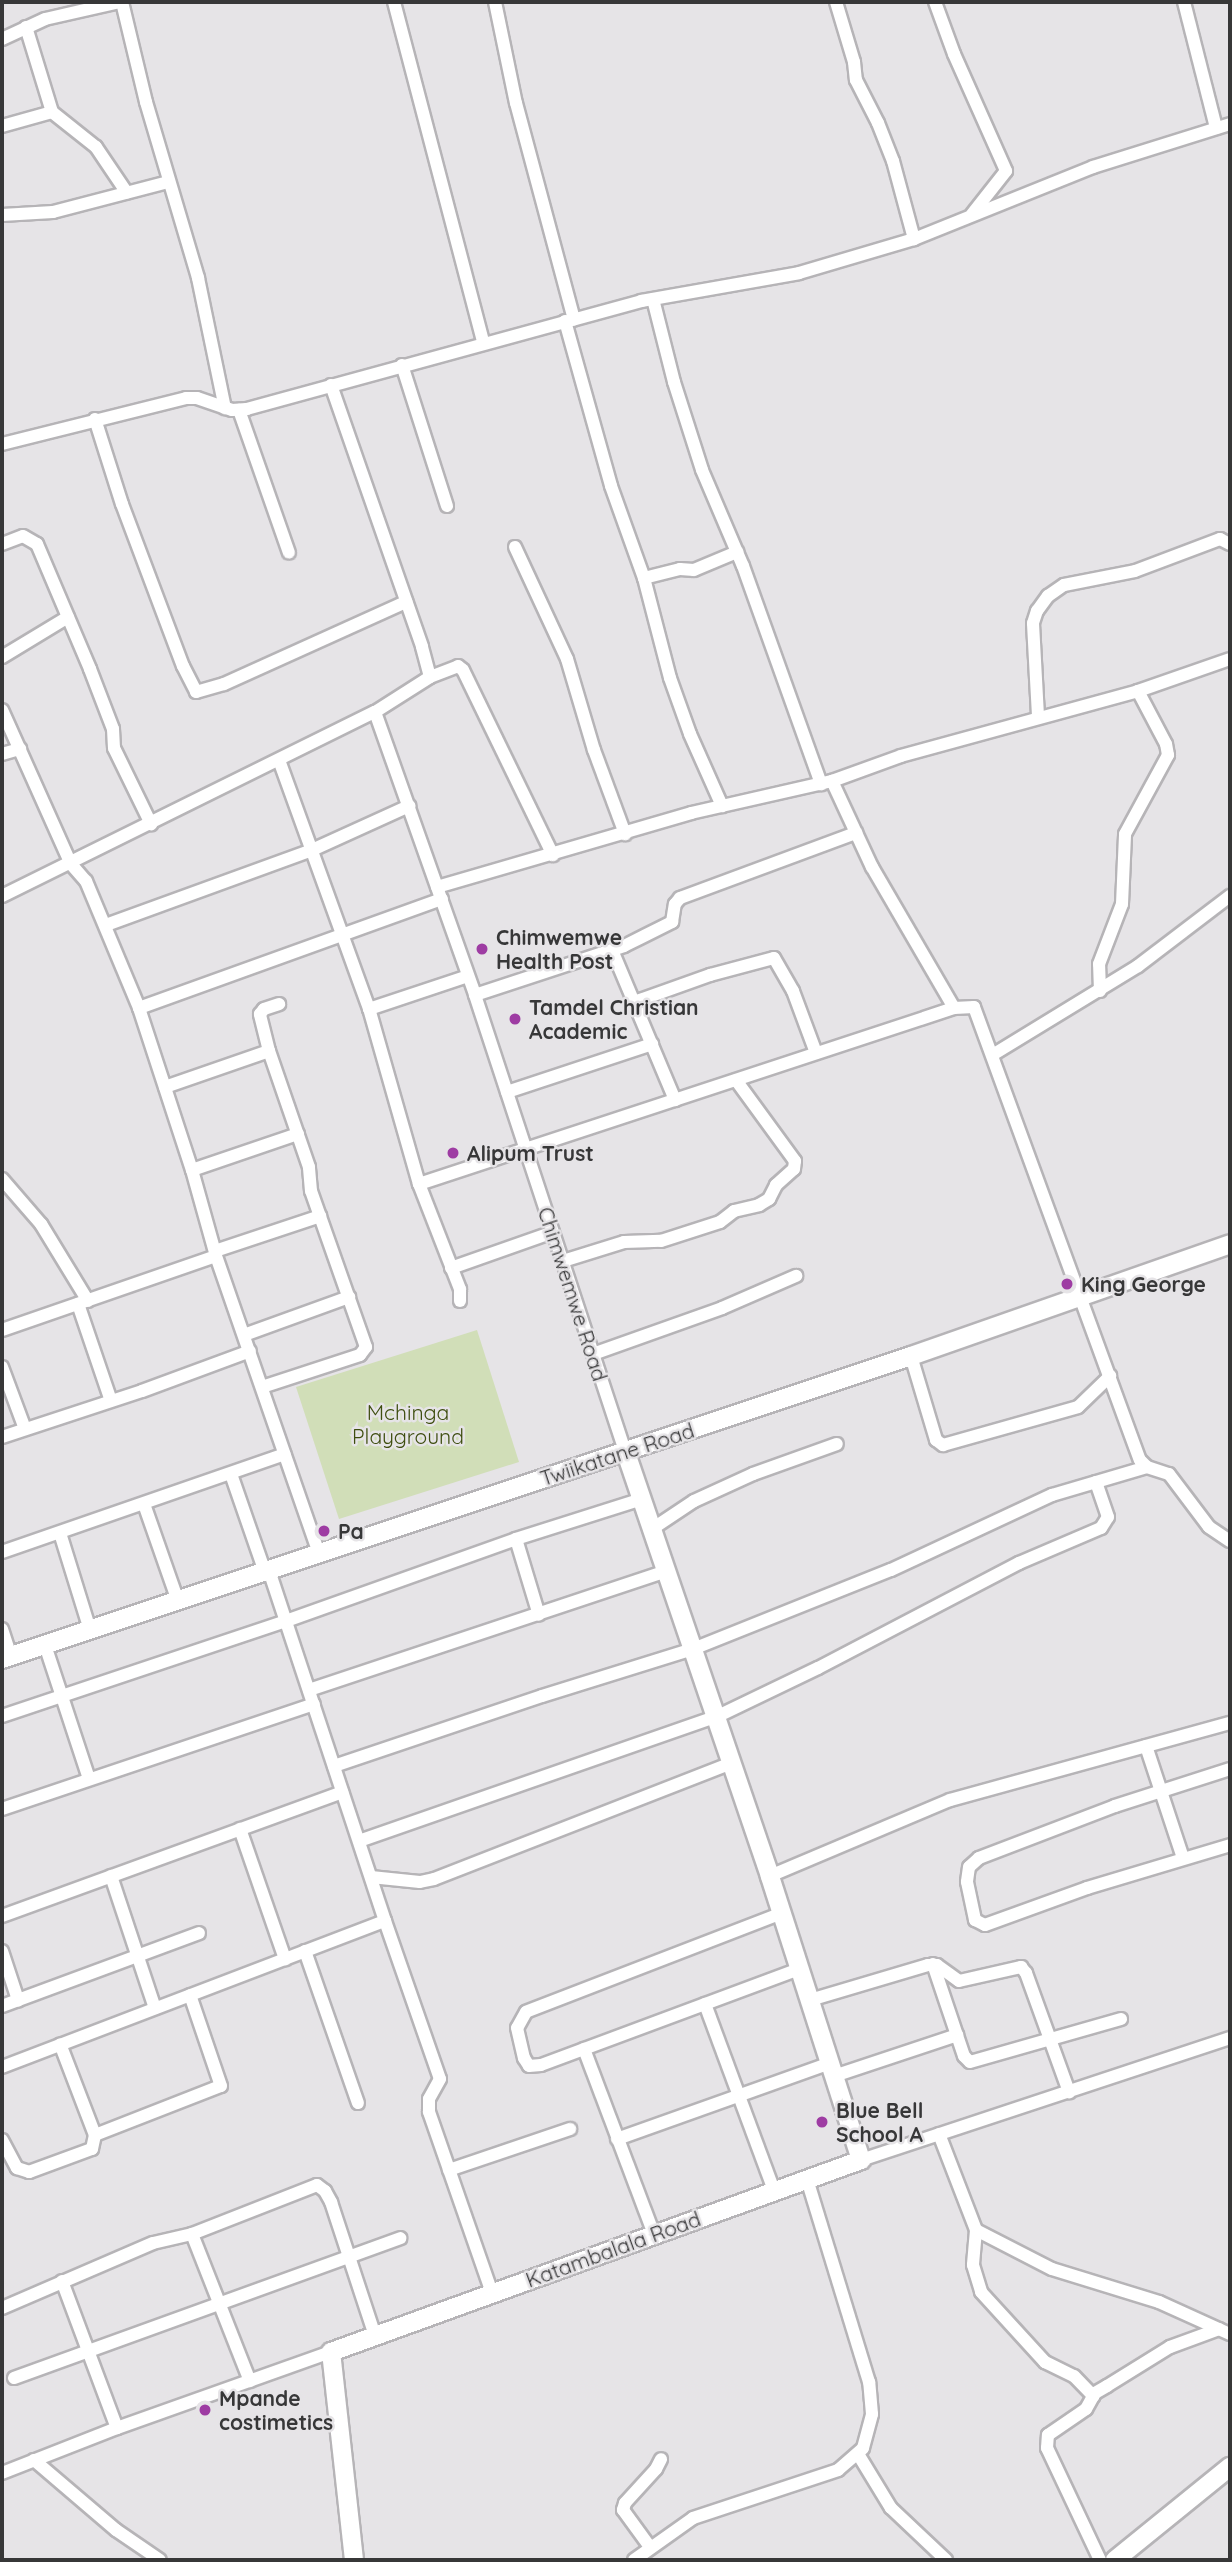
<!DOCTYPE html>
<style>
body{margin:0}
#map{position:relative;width:1232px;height:2562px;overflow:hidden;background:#e6e4e7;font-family:Quicksand,sans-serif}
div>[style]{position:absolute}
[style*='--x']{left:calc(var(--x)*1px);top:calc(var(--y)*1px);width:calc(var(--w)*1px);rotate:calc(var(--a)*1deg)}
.green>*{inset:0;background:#d1deb8}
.roads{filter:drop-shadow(2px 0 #b6b4b7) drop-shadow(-2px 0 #b6b4b7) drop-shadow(0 2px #b6b4b7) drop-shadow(0 -2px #b6b4b7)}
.street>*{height:12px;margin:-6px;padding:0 6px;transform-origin:6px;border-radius:6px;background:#fff}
.secondary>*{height:18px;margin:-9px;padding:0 9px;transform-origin:9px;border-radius:9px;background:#fff}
.dots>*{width:19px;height:19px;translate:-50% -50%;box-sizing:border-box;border:4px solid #e6e4e7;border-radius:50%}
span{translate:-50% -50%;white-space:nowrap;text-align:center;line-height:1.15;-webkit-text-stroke:5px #e6e4e7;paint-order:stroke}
.poi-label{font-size:21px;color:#373738;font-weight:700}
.left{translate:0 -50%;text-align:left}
.street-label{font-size:21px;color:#373738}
.park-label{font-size:21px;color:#3e4e0f}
.frame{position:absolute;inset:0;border:4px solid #373738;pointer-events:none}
</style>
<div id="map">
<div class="green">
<div style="clip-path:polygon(477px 1330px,519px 1462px,339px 1519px,296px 1387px)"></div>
</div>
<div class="roads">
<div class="street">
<div style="--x:122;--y:2;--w:103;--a:76.5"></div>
<div style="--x:146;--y:102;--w:184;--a:73.5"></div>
<div style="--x:198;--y:278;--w:133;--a:78.3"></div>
<div style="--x:394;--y:2;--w:351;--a:75.3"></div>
<div style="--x:495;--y:2;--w:103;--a:78.3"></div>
<div style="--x:516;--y:103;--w:224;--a:75"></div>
<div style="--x:836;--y:2;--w:63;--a:73.3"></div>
<div style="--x:854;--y:62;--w:18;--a:84"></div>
<div style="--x:856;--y:80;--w:48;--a:62.9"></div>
<div style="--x:878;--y:123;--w:41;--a:68.5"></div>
<div style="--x:893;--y:161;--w:81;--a:74.9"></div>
<div style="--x:935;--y:2;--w:55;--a:69.9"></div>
<div style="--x:954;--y:54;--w:128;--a:66"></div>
<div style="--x:1006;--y:171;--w:55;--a:128.3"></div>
<div style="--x:1184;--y:2;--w:130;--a:75.7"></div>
<div style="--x:26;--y:27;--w:89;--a:73"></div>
<div style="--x:52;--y:112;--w:56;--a:38.5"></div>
<div style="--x:96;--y:147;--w:55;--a:56"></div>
<div style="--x:2;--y:39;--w:47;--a:-24.9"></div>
<div style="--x:45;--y:19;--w:76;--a:-12.9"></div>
<div style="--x:2;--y:126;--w:52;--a:-15.6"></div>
<div style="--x:2;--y:215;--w:51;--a:-3.4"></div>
<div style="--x:53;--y:212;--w:119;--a:-14.6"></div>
<div style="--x:653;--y:299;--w:86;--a:75.8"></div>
<div style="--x:674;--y:382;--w:92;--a:72.3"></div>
<div style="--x:702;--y:470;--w:104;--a:66.9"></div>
<div style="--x:743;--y:566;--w:232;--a:70.3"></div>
<div style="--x:565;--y:321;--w:171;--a:74.4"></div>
<div style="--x:611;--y:486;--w:98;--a:70.3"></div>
<div style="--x:644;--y:578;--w:103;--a:75.4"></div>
<div style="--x:670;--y:678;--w:59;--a:70.3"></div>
<div style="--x:690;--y:734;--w:79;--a:66"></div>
<div style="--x:402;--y:365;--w:148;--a:72.3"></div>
<div style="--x:331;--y:385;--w:277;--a:70.8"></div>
<div style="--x:422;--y:647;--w:31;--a:75"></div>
<div style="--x:239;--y:410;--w:151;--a:70.7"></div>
<div style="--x:95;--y:419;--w:89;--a:72.4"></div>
<div style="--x:122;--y:504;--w:173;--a:69.4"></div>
<div style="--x:183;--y:666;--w:29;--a:63"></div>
<div style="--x:196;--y:692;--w:29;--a:-16"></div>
<div style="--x:224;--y:684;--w:200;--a:-24.3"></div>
<div style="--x:2;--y:444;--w:190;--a:-14"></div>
<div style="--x:186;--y:398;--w:11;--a:0"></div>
<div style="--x:197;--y:398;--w:37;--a:19"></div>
<div style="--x:232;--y:410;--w:15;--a:-4"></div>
<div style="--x:247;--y:409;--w:409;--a:-15.3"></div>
<div style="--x:641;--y:301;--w:160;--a:-10"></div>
<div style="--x:799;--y:273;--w:120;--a:-16.5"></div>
<div style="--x:914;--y:239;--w:193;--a:-21.9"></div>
<div style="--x:1093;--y:167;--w:144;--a:-17.4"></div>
<div style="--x:2;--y:544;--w:22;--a:-21"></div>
<div style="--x:23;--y:536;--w:16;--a:30"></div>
<div style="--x:37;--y:544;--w:136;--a:67"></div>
<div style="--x:90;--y:669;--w:64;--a:69"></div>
<div style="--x:113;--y:729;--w:19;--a:87"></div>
<div style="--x:114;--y:748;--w:85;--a:64"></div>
<div style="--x:515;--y:547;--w:123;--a:65.1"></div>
<div style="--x:567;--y:659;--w:95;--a:73.5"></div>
<div style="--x:594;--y:750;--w:90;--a:69.7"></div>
<div style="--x:644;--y:578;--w:37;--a:-14"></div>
<div style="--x:680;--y:569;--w:14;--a:4"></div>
<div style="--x:694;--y:570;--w:47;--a:-22.7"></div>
<div style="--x:2;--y:657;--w:77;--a:-31.2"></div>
<div style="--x:2;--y:710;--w:169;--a:65.9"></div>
<div style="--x:71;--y:864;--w:23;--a:49"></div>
<div style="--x:86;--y:881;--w:138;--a:67.3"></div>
<div style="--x:139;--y:1008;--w:170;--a:71.9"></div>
<div style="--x:192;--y:1170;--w:89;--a:74.4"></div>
<div style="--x:216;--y:1256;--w:315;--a:70.9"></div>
<div style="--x:375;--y:712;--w:300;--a:70.5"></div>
<div style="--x:475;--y:995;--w:480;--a:71.8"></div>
<div style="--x:1038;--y:716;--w:93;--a:-93.1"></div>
<div style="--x:1033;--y:623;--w:13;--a:-72"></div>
<div style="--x:1037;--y:611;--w:19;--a:-54"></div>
<div style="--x:1048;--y:596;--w:19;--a:-35"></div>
<div style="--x:1064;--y:585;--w:72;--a:-11.2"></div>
<div style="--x:1135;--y:571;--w:91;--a:-20.6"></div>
<div style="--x:1220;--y:539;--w:11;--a:27"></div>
<div style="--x:2;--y:754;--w:19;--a:-16"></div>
<div style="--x:279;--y:760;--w:265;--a:70.1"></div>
<div style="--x:832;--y:781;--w:95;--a:65.1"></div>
<div style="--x:872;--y:867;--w:163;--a:59.8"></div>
<div style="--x:437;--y:887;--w:265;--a:-16.2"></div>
<div style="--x:691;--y:813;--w:145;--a:-12.8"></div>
<div style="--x:832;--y:781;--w:73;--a:-19.9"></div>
<div style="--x:901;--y:756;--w:246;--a:-15.3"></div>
<div style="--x:1138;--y:691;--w:97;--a:-19.2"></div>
<div style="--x:2;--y:896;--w:416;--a:-26.3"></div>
<div style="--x:375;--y:712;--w:65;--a:-32.5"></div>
<div style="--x:430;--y:677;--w:30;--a:-21"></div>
<div style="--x:458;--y:666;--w:6;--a:39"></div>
<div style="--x:463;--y:670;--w:206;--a:64.1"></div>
<div style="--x:106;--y:925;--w:219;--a:-20"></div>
<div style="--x:312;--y:850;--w:107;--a:-24.4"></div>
<div style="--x:612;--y:950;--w:163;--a:67.2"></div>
<div style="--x:1100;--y:991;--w:27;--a:-92"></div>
<div style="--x:1099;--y:964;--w:64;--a:-69"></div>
<div style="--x:1122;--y:904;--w:70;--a:-87.5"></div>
<div style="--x:1125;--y:834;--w:90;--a:-61.4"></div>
<div style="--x:1168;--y:755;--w:11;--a:-100"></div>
<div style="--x:1166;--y:744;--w:60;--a:-117.8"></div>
<div style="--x:475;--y:995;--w:157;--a:-18.2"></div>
<div style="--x:624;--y:946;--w:54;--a:-26.6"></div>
<div style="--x:672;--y:922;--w:18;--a:-81"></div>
<div style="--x:675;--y:904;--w:8;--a:-50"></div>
<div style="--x:680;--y:898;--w:188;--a:-20.3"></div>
<div style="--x:634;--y:1002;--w:81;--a:-19.6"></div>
<div style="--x:710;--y:975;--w:66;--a:-14.9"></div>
<div style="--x:774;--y:958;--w:38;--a:60"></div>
<div style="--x:793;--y:991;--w:66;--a:69.6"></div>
<div style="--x:139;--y:1008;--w:322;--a:-19.8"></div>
<div style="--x:994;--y:1054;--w:169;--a:-31.4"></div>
<div style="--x:1138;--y:966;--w:116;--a:-37.3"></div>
<div style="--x:165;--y:1087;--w:110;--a:-19.1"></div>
<div style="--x:507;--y:1092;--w:153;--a:-18.3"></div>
<div style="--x:192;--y:1170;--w:112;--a:-18.8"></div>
<div style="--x:2;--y:1179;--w:60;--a:49.1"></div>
<div style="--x:41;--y:1224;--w:90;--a:58.6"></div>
<div style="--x:419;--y:1184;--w:563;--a:-18.21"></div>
<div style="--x:954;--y:1008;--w:20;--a:-3"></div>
<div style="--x:974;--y:1007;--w:482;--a:69.9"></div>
<div style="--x:1140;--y:1460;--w:10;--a:45"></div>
<div style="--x:215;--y:1251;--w:111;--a:-18.4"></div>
<div style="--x:563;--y:1261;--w:64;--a:-17.3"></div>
<div style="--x:624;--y:1242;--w:37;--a:-2"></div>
<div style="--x:661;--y:1241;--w:62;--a:-17.9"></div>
<div style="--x:720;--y:1222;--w:18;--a:-38"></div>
<div style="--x:734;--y:1211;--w:26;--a:-13"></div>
<div style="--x:759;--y:1205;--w:12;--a:-31"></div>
<div style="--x:769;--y:1199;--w:16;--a:-63"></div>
<div style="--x:776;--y:1185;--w:24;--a:-42"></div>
<div style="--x:794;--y:1169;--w:8;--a:-83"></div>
<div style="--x:795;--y:1161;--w:100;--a:-126.1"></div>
<div style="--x:451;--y:1268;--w:108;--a:-19.4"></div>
<div style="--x:460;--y:1301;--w:12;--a:-90"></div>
<div style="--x:460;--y:1289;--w:113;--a:-111.3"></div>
<div style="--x:419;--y:1184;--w:182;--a:-105.9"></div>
<div style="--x:369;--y:1009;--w:104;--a:-18.4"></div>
<div style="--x:78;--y:1304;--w:102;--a:71.2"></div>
<div style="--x:2;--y:1330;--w:226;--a:-19.1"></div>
<div style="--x:244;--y:1335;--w:112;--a:-19.9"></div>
<div style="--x:593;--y:1354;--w:137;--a:-19.6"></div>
<div style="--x:722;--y:1308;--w:81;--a:-23.4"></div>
<div style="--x:911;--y:1356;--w:88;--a:73.4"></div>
<div style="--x:936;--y:1440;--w:9;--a:36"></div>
<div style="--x:943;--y:1445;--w:140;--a:-15.7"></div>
<div style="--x:1078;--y:1407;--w:45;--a:-44.1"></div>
<div style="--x:2;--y:1367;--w:66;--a:69.6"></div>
<div style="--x:262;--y:1387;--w:103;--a:-18.1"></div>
<div style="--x:360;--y:1355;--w:10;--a:-53"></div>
<div style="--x:366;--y:1347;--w:165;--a:-109.4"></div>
<div style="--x:311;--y:1191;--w:24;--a:-95"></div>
<div style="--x:309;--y:1167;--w:123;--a:-109"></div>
<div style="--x:269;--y:1051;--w:38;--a:-104"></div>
<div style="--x:260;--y:1014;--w:6;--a:-51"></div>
<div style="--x:264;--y:1009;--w:16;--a:-18"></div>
<div style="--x:2;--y:1437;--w:147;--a:-18.2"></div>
<div style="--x:142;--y:1391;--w:115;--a:-20.3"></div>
<div style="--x:231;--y:1474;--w:104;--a:70.9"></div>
<div style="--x:144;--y:1504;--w:103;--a:70.7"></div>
<div style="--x:652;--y:1529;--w:50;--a:-33.7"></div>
<div style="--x:694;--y:1501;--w:65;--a:-24.6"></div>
<div style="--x:753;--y:1474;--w:89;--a:-19.7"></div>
<div style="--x:60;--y:1533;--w:102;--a:72.8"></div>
<div style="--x:516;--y:1539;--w:79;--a:73.2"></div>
<div style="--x:2;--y:1552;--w:299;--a:-19.1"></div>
<div style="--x:2;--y:1629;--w:28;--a:72"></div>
<div style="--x:45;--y:1645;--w:141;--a:71.8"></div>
<div style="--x:309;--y:1690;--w:376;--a:-18.4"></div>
<div style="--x:2;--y:1716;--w:299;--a:-18.5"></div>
<div style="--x:286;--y:1621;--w:244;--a:-19.6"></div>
<div style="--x:516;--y:1539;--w:132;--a:-17.6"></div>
<div style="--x:1146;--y:1746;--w:118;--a:71.7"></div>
<div style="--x:334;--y:1766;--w:219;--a:-18.6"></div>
<div style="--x:542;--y:1696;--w:158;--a:-17.3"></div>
<div style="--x:693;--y:1649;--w:213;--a:-21.8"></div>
<div style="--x:891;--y:1570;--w:178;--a:-25"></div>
<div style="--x:1052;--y:1495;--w:99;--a:-16.4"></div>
<div style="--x:1147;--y:1467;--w:23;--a:18"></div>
<div style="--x:1169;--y:1474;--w:66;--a:53"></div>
<div style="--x:1209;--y:1527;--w:25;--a:34"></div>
<div style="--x:1230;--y:1769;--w:121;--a:162.2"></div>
<div style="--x:1115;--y:1806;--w:146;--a:159.1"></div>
<div style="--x:979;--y:1858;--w:13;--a:138"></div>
<div style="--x:969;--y:1867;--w:15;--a:98"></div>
<div style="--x:967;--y:1882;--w:39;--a:78"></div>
<div style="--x:975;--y:1920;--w:11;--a:27"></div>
<div style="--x:985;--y:1925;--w:109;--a:-19.9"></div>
<div style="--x:1087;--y:1888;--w:149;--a:-16.7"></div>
<div style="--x:2;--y:1809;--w:329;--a:-18.6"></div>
<div style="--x:240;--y:1829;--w:138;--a:70.9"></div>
<div style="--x:359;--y:1841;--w:378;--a:-19.2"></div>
<div style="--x:716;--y:1717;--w:113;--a:-25.7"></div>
<div style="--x:818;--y:1668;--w:227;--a:-27.6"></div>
<div style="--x:1019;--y:1563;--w:89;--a:-23.1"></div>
<div style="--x:1101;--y:1528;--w:13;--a:-58"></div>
<div style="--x:1108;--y:1517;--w:37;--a:-109"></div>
<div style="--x:111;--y:1876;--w:139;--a:71.6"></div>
<div style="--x:770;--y:1876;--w:195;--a:-22.9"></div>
<div style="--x:950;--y:1800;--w:290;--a:-15.4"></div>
<div style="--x:371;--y:1877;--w:49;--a:5.8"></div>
<div style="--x:420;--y:1882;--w:14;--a:-12"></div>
<div style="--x:434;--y:1879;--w:319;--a:-21.3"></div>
<div style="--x:782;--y:1913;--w:274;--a:158.9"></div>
<div style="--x:526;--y:2012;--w:18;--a:119"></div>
<div style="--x:517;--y:2028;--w:31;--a:77"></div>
<div style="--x:524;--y:2058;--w:9;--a:58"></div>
<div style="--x:529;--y:2066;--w:12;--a:-5"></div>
<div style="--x:541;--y:2065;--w:275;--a:-20.4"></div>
<div style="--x:2;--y:1916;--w:362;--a:-20"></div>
<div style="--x:385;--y:1921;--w:167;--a:70.8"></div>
<div style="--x:440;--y:2079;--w:23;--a:119"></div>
<div style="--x:429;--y:2099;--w:13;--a:90"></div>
<div style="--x:429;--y:2112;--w:192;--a:70.8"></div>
<div style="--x:2;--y:1951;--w:52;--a:71.9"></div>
<div style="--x:305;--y:1951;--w:161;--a:70.8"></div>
<div style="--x:933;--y:1964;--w:97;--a:71.4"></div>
<div style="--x:964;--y:2056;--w:8;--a:45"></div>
<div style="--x:970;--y:2062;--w:157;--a:-15.9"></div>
<div style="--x:810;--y:2000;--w:123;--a:-16.5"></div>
<div style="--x:928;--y:1965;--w:9;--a:0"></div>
<div style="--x:937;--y:1965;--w:27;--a:36"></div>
<div style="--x:959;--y:1981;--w:64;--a:-12.7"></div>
<div style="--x:1021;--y:1967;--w:8;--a:50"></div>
<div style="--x:1026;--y:1973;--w:127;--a:70.1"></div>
<div style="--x:705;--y:2004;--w:199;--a:69.7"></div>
<div style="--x:2;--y:2006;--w:210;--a:-20.3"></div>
<div style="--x:584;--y:2049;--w:198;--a:69.3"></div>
<div style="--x:2;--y:2067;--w:410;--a:-20.9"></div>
<div style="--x:385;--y:1921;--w:370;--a:-108.3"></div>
<div style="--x:834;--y:2076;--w:130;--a:-18.4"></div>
<div style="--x:939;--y:2134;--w:103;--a:68.9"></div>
<div style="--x:976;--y:2230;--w:35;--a:95"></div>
<div style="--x:973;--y:2265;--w:28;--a:73"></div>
<div style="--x:981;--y:2292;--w:95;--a:47.6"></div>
<div style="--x:1045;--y:2362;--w:32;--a:26"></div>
<div style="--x:1074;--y:2376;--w:28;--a:46"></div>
<div style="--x:95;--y:2135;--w:135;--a:-21.3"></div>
<div style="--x:221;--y:2086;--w:96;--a:-108.8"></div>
<div style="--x:617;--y:2139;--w:226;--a:-19.6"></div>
<div style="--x:2;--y:2140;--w:32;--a:62"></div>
<div style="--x:17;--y:2168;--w:13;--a:18"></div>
<div style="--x:29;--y:2172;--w:67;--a:-20.1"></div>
<div style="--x:92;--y:2149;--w:14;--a:-78"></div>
<div style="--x:95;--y:2135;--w:97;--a:-111"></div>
<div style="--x:861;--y:2160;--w:389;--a:-18.3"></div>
<div style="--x:449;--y:2170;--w:128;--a:-18.7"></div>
<div style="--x:976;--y:2230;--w:85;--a:27.2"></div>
<div style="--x:1052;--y:2269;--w:112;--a:17.1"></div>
<div style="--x:1159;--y:2302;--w:78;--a:24.3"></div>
<div style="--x:192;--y:2234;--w:158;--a:68.5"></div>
<div style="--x:62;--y:2281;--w:157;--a:69.5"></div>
<div style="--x:2;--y:2308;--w:164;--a:-23.3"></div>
<div style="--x:153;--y:2243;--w:40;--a:-13"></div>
<div style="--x:192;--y:2234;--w:134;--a:-21.4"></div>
<div style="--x:317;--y:2185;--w:10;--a:37"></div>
<div style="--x:325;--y:2191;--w:13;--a:61"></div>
<div style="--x:331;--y:2202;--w:141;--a:71.8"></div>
<div style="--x:14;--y:2378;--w:411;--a:-19.9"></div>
<div style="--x:858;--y:2454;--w:63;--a:58.6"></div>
<div style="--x:891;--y:2508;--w:76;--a:43.4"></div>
<div style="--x:34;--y:2460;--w:108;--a:40.5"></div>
<div style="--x:116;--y:2530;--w:53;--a:34.3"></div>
<div style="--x:2;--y:2473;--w:123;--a:-21.4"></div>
<div style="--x:117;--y:2428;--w:227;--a:-19.6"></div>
<div style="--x:650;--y:2547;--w:46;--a:-126.1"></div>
<div style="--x:623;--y:2510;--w:7;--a:-74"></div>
<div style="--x:625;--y:2503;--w:46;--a:-47.6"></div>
<div style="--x:656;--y:2469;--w:11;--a:-63"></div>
<div style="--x:634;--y:2560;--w:72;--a:-35.4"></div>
<div style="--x:693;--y:2518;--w:153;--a:-18.3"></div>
<div style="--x:838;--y:2470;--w:33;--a:-41"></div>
<div style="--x:863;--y:2448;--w:35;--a:-75"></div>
<div style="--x:872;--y:2414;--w:32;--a:-95"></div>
<div style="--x:869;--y:2382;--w:212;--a:-107"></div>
<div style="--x:1100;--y:2560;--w:124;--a:-115.3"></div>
<div style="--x:1047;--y:2448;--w:13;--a:-86"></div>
<div style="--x:1048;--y:2435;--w:46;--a:-34.4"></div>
<div style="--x:1086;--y:2409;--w:18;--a:-61"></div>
<div style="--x:1095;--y:2393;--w:14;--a:-30"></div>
<div style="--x:1107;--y:2386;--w:74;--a:-31.8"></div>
<div style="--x:1170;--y:2347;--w:52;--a:-20.2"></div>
</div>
<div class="secondary">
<div style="--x:2;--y:1659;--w:958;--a:-18.43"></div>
<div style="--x:911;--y:1356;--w:338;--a:-19.3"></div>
<div style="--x:354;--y:2560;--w:209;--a:-96.3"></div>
<div style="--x:331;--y:2352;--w:564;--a:-19.91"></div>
<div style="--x:861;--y:2160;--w:298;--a:-107.8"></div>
<div style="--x:770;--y:1876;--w:449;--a:-108.8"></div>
<div style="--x:1115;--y:2560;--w:148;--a:-39"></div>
</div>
</div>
<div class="dots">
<div style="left:482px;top:949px;background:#9e3ca3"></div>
<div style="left:515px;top:1019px;background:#9e3ca3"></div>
<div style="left:453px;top:1153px;background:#9e3ca3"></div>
<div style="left:1067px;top:1284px;background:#9e3ca3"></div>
<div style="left:324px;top:1531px;background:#9e3ca3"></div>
<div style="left:822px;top:2122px;background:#9e3ca3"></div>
<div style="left:205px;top:2410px;background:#9e3ca3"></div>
</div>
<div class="poi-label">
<span class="left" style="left:496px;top:949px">Chimwemwe<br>Health Post</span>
<span class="left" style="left:529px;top:1019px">Tamdel Christian<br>Academic</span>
<span class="left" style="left:467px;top:1153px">Alipum Trust</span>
<span class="left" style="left:1081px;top:1284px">King George</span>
<span class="left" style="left:338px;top:1531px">Pa</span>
<span class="left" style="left:836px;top:2122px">Blue Bell<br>School A</span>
<span class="left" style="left:219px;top:2410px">Mpande<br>costimetics</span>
</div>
<div class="street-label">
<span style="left:573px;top:1294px;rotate:72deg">Chimwemwe Road</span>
<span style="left:617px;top:1454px;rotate:-18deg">Twiikatane Road</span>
<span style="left:613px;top:2249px;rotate:-20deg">Katambalala Road</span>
</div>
<div class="park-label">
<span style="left:408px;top:1424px">Mchinga<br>Playground</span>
</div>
<div class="frame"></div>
</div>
